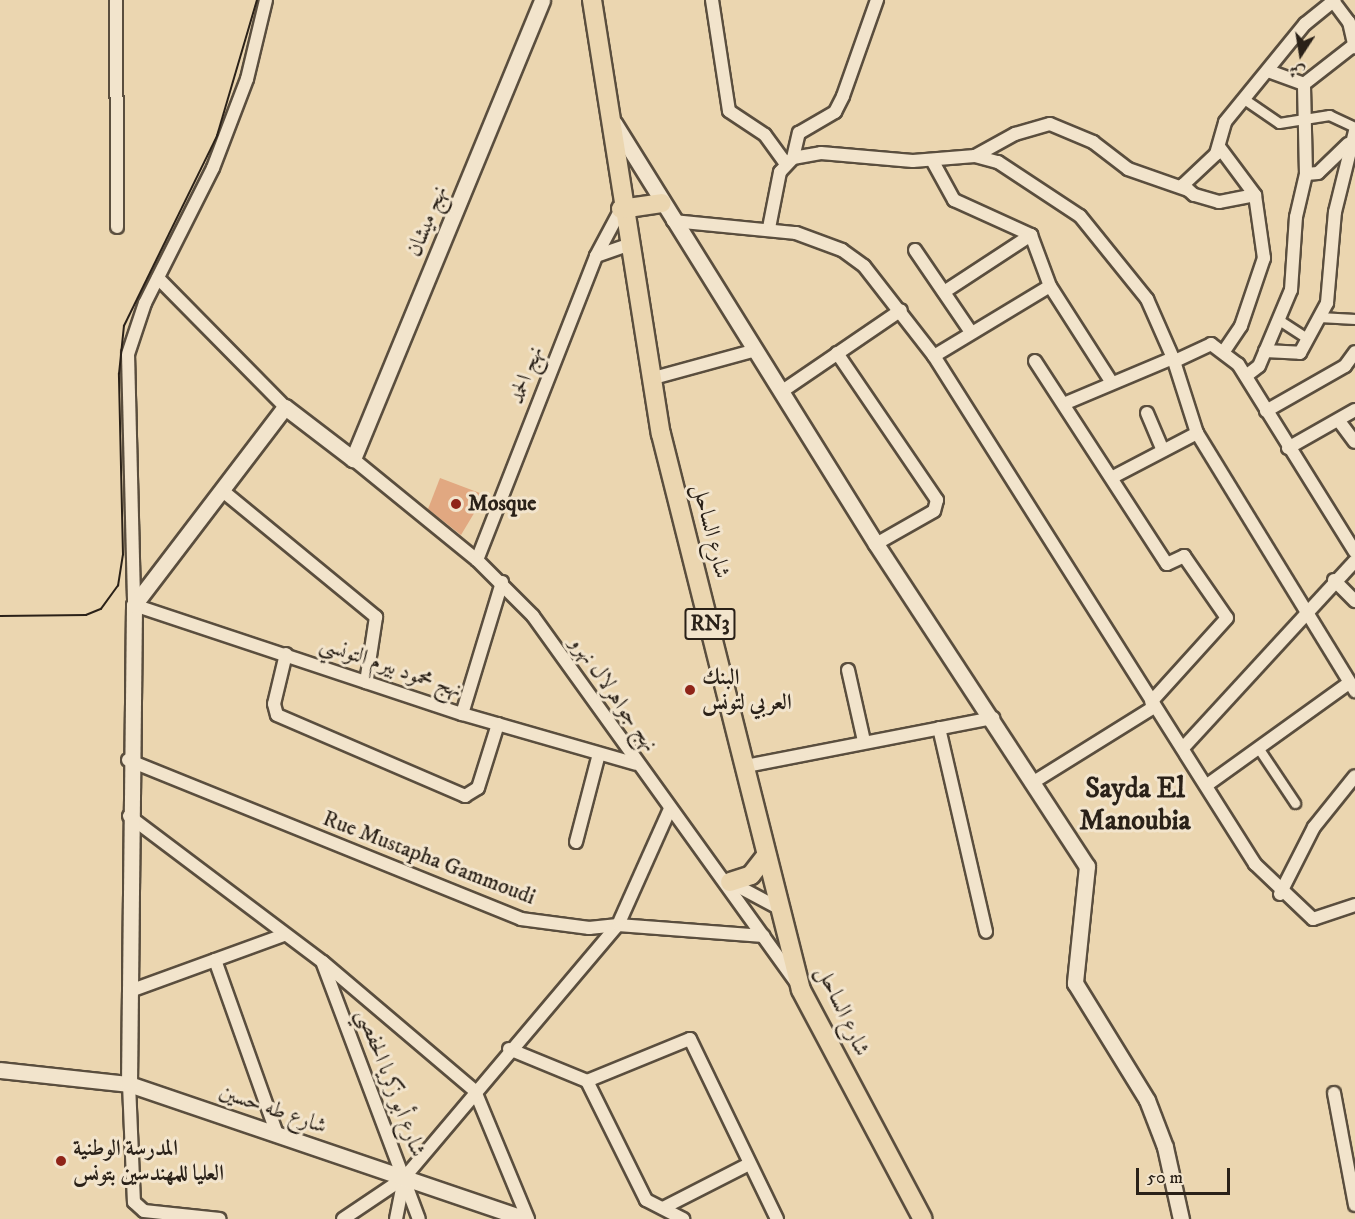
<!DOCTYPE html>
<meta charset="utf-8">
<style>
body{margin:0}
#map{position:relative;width:1355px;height:1219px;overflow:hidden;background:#ebd6b0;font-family:"IM FELL DW Pica",Amiri,serif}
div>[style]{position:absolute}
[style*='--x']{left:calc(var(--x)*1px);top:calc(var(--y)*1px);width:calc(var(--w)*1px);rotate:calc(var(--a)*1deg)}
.building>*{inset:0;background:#e1a881}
.roads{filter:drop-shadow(2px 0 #5a4e3e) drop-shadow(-2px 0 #5a4e3e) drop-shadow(0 2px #5a4e3e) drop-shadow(0 -2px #5a4e3e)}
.pedestrian>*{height:9px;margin:-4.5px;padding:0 4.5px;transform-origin:4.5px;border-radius:4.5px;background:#f2e4cc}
.minor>*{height:12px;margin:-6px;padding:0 6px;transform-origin:6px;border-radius:6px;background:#f2e4cc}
.tertiary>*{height:15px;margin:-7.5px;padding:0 7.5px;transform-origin:7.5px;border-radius:7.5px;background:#f2e4cc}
.primary>*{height:18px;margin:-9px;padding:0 9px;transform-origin:9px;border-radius:9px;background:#ebd6b0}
.tram>*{height:1.5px;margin:-0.75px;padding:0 0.75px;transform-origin:0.75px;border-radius:0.75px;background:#2a2118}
.dots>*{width:16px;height:16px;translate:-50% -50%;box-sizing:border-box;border:3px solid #f2e4cc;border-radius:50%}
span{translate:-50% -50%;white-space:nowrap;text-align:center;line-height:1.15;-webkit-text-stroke:6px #f2e4cc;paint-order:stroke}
.shield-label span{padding:2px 4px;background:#f2e4cc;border:2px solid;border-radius:4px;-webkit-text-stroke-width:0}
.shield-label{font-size:21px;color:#2a2118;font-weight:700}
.street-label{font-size:22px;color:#2a2118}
.poi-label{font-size:22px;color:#2a2118;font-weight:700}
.left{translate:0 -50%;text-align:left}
.district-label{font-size:28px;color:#2a2118;font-weight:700}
.north{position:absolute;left:1271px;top:24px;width:60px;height:60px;-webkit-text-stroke:4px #f2e4cc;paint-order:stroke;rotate:192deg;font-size:16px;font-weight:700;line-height:24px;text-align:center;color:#2a2118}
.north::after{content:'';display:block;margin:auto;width:21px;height:27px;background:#2a2118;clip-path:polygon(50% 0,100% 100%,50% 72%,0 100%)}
.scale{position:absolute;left:1136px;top:1168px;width:94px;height:27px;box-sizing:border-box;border:3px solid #2a2118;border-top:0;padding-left:8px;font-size:18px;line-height:21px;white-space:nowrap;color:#2a2118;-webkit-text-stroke:4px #f2e4cc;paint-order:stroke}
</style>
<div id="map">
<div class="building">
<div style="clip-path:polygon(440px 478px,485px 495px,461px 535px,428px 509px)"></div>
</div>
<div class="roads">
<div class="pedestrian">
<div style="--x:1244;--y:99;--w:42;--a:34.4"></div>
<div style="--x:1279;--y:123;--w:51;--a:-9.1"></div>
<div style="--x:1329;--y:115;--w:29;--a:25"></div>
<div style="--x:1319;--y:317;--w:36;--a:3"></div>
<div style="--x:1279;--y:320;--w:33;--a:33"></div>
<div style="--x:1259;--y:749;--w:65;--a:56.3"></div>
</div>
<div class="minor">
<div style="--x:116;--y:0;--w:227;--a:89.7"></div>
<div style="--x:266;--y:0;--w:81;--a:103.5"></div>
<div style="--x:247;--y:79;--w:95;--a:110.9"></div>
<div style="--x:213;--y:168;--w:151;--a:116.7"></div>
<div style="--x:145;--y:303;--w:54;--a:108.4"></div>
<div style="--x:128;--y:354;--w:251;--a:88.6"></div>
<div style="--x:134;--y:605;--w:346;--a:18.4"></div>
<div style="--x:462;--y:714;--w:181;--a:16"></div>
<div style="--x:712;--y:0;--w:112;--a:81.3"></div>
<div style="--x:729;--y:111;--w:43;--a:33.7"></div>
<div style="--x:765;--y:135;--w:36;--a:54"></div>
<div style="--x:1333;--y:1;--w:26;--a:53"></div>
<div style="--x:1349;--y:22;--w:26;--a:77"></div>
<div style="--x:1304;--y:84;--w:63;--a:-38"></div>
<div style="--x:1220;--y:148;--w:59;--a:53.3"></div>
<div style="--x:1255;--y:195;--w:64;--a:81.9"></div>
<div style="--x:1264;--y:258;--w:72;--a:108.7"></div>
<div style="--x:1241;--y:326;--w:30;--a:124"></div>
<div style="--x:975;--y:156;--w:46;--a:-28.8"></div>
<div style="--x:1015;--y:134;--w:36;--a:-16"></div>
<div style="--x:1050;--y:124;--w:47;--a:22.7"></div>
<div style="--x:1093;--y:142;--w:44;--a:37.6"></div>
<div style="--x:1128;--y:169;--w:64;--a:19.3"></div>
<div style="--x:793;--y:158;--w:26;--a:-77"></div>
<div style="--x:799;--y:133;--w:42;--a:-30.3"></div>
<div style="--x:835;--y:112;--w:18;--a:-63"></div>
<div style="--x:843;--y:96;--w:102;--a:-70.5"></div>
<div style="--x:932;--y:160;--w:46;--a:61.2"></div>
<div style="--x:954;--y:200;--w:85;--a:24.4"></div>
<div style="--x:1031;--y:235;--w:54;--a:69.6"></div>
<div style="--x:1050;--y:286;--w:115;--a:57.4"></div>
<div style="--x:1306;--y:174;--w:12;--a:-5"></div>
<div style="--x:1318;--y:173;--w:42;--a:-44"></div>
<div style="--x:1255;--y:195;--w:37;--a:169"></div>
<div style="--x:1219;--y:202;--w:26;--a:-164"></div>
<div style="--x:1194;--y:195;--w:15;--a:-138"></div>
<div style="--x:1183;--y:185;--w:45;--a:-43.2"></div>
<div style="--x:1216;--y:154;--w:33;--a:-74"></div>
<div style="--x:1225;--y:122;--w:127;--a:-50.8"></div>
<div style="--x:1305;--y:24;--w:38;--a:-39"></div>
<div style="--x:673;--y:221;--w:124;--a:5.6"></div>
<div style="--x:796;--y:233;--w:49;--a:20.3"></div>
<div style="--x:842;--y:250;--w:27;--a:36"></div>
<div style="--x:864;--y:266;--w:114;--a:52.1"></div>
<div style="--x:934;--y:356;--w:601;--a:57.71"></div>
<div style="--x:1255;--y:864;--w:80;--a:43.5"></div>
<div style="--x:1313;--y:919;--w:44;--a:-18.4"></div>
<div style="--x:769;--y:228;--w:57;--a:-78.9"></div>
<div style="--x:780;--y:172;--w:19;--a:-47"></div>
<div style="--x:793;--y:158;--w:28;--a:-10"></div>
<div style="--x:821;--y:153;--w:92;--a:5"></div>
<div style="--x:913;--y:161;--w:62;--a:-4.6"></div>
<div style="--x:975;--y:156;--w:24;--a:15"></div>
<div style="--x:998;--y:162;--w:98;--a:33.4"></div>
<div style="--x:1080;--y:216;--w:107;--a:51.1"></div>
<div style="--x:1147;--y:299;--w:64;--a:66.2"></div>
<div style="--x:1173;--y:358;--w:79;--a:72.3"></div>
<div style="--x:1197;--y:433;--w:303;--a:58.5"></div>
<div style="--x:915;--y:250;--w:99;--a:55.7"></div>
<div style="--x:596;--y:256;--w:34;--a:-19"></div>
<div style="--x:158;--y:278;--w:181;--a:45.4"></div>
<div style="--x:944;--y:292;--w:104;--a:-33.2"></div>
<div style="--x:1265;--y:351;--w:35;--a:3"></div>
<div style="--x:1300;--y:353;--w:57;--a:-61.6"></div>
<div style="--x:1327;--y:303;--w:91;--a:-85"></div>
<div style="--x:1335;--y:212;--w:83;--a:-76.1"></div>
<div style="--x:837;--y:353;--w:178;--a:55.8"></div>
<div style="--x:937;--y:500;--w:11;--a:105"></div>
<div style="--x:934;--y:511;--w:67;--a:150.4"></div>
<div style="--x:934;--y:356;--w:135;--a:-31.1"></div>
<div style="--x:1035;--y:361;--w:242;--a:57"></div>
<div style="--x:1167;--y:564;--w:19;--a:-25"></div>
<div style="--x:1184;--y:556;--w:75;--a:55.3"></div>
<div style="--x:1227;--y:618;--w:113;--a:132.1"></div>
<div style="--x:1175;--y:361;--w:40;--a:-25"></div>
<div style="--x:1211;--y:344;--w:34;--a:37"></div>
<div style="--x:1238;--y:364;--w:221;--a:58.1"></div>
<div style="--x:1246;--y:376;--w:16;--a:-38"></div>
<div style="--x:1259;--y:366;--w:82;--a:-67.2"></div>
<div style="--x:1291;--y:290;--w:73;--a:-86.1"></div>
<div style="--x:1296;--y:217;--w:44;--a:-76.9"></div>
<div style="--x:1306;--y:174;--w:90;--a:-91.3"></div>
<div style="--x:1304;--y:84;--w:38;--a:-160"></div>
<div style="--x:650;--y:379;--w:110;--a:-15.3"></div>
<div style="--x:781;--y:392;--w:145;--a:-34.3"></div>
<div style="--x:1066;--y:403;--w:116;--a:-22.8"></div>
<div style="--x:1266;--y:411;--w:91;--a:-29.7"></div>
<div style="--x:1345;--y:366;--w:17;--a:-54"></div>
<div style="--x:1147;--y:413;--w:39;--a:67"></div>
<div style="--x:1339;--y:421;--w:26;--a:53"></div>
<div style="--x:1288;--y:448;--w:77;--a:-29.6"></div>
<div style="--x:353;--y:459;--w:160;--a:39.2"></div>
<div style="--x:477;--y:560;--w:79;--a:45"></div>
<div style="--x:533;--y:616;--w:449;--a:54.3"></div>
<div style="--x:1113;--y:477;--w:95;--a:-27.6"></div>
<div style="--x:224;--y:492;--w:197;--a:39.4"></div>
<div style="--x:376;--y:617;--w:66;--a:98.7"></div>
<div style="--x:477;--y:560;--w:326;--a:-68.6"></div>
<div style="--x:596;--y:256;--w:53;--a:-62"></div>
<div style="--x:1334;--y:580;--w:30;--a:45"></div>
<div style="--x:286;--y:654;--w:51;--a:103.5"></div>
<div style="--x:274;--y:704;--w:11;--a:75"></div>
<div style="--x:277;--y:715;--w:205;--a:23.3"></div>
<div style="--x:465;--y:796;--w:15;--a:-32"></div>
<div style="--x:478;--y:788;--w:67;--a:-72.6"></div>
<div style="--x:848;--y:670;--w:73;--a:77.3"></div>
<div style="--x:462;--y:714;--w:138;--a:-73.1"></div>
<div style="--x:939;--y:728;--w:209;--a:77"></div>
<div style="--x:1183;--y:748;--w:254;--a:-47.4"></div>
<div style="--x:128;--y:760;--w:424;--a:22"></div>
<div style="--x:521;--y:919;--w:69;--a:7.5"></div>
<div style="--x:589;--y:928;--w:29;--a:-6"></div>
<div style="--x:618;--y:925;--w:146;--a:4.3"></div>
<div style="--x:746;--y:766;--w:252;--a:-11"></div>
<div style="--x:1032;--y:783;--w:144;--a:-31.9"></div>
<div style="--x:1207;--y:785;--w:175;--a:-35.7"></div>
<div style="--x:129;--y:816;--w:243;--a:37"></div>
<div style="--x:323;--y:962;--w:199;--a:40.3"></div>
<div style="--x:475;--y:1091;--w:139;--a:67.5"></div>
<div style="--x:576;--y:842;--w:91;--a:-75.4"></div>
<div style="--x:728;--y:881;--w:61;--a:28.2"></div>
<div style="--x:1280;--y:894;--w:75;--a:-63.1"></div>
<div style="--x:1314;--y:827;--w:65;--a:-51.2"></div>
<div style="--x:215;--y:960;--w:185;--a:70.4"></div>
<div style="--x:323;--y:964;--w:272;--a:69.4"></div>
<div style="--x:130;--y:991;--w:164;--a:-20"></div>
<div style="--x:509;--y:1049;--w:84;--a:22.3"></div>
<div style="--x:587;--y:1081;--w:111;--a:-22.2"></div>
<div style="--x:690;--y:1039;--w:200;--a:64.2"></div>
<div style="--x:587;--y:1081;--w:133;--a:63.6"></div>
<div style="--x:646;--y:1200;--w:42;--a:27.2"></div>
<div style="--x:129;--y:1084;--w:118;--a:87.6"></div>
<div style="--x:134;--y:1202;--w:13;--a:42"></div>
<div style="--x:144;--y:1211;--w:76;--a:6"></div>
<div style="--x:1334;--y:1093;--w:114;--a:79.4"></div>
<div style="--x:663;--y:1208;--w:97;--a:-27.1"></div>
<div style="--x:343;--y:1219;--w:73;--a:-33.9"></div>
<div style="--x:404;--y:1178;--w:331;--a:-49.8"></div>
<div style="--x:618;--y:925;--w:127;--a:-65.9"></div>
<div style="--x:396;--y:1219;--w:41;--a:-78.7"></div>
</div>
<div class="tertiary">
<div style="--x:614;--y:123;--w:496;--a:58.1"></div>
<div style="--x:876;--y:544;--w:385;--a:56.8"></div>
<div style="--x:1087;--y:866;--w:118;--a:95.9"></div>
<div style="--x:1075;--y:983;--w:137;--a:58.4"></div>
<div style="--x:1147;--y:1100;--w:50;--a:69"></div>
<div style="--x:1165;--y:1147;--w:74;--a:77.5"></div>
<div style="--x:0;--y:1070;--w:130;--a:6.2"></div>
<div style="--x:129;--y:1084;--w:418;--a:18.8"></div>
<div style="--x:129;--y:1084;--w:479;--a:-89.4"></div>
<div style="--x:134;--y:605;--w:249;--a:-52.7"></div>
<div style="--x:285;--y:407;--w:86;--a:37.4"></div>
<div style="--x:353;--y:459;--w:496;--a:-67.6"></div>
</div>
<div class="primary">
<div style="--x:592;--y:0;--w:439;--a:81"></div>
<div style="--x:661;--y:434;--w:573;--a:75.87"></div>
<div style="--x:801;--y:990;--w:259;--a:62"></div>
<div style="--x:621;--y:209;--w:41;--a:-8.3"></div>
<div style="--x:730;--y:882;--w:22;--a:-18"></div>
<div style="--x:751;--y:875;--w:24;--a:-52"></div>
</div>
</div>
<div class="tram">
<div style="--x:0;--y:616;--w:86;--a:-0.7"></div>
<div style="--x:86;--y:615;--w:16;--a:-22"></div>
<div style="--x:101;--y:609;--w:29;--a:-54"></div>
<div style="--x:118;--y:586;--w:31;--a:-81"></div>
<div style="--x:123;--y:555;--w:181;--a:-91.3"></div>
<div style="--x:119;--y:374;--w:48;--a:-84.1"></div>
<div style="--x:124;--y:326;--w:212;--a:-63.9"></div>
<div style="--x:217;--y:136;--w:142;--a:-73.6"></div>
</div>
<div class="dots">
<div style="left:456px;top:504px;background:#8f2418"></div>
<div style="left:690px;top:690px;background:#8f2418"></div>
<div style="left:61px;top:1161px;background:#8f2418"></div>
</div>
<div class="shield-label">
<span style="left:710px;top:624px">RN3</span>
</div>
<div class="street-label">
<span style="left:427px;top:221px;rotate:-68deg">نهج ميشان</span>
<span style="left:526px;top:375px;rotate:-69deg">نهج الحمد</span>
<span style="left:711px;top:531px;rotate:76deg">شارع الساحل</span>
<span style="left:391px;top:667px;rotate:19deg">نهج محمود بيرم التونسي</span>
<span style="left:614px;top:694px;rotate:55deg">نهج جواهرلال نهرو</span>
<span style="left:429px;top:858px;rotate:21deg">Rue Mustapha Gammoudi</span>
<span style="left:843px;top:1011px;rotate:65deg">شارع الساحل</span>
<span style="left:391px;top:1083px;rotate:69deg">شارع أبو زكريا الحفصي</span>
<span style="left:273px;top:1109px;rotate:19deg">شارع طه حسين</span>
</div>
<div class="poi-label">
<span class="left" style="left:468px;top:504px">Mosque</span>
<span class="left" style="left:702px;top:690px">البنك<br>العربي لتونس</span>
<span class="left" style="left:73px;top:1161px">المدرسة الوطنية<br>العليا للمهندسين بتونس</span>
</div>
<div class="district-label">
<span style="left:1135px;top:805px">Sayda El<br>Manoubia</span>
</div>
<div class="north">ش</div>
<div class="scale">50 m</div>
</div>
